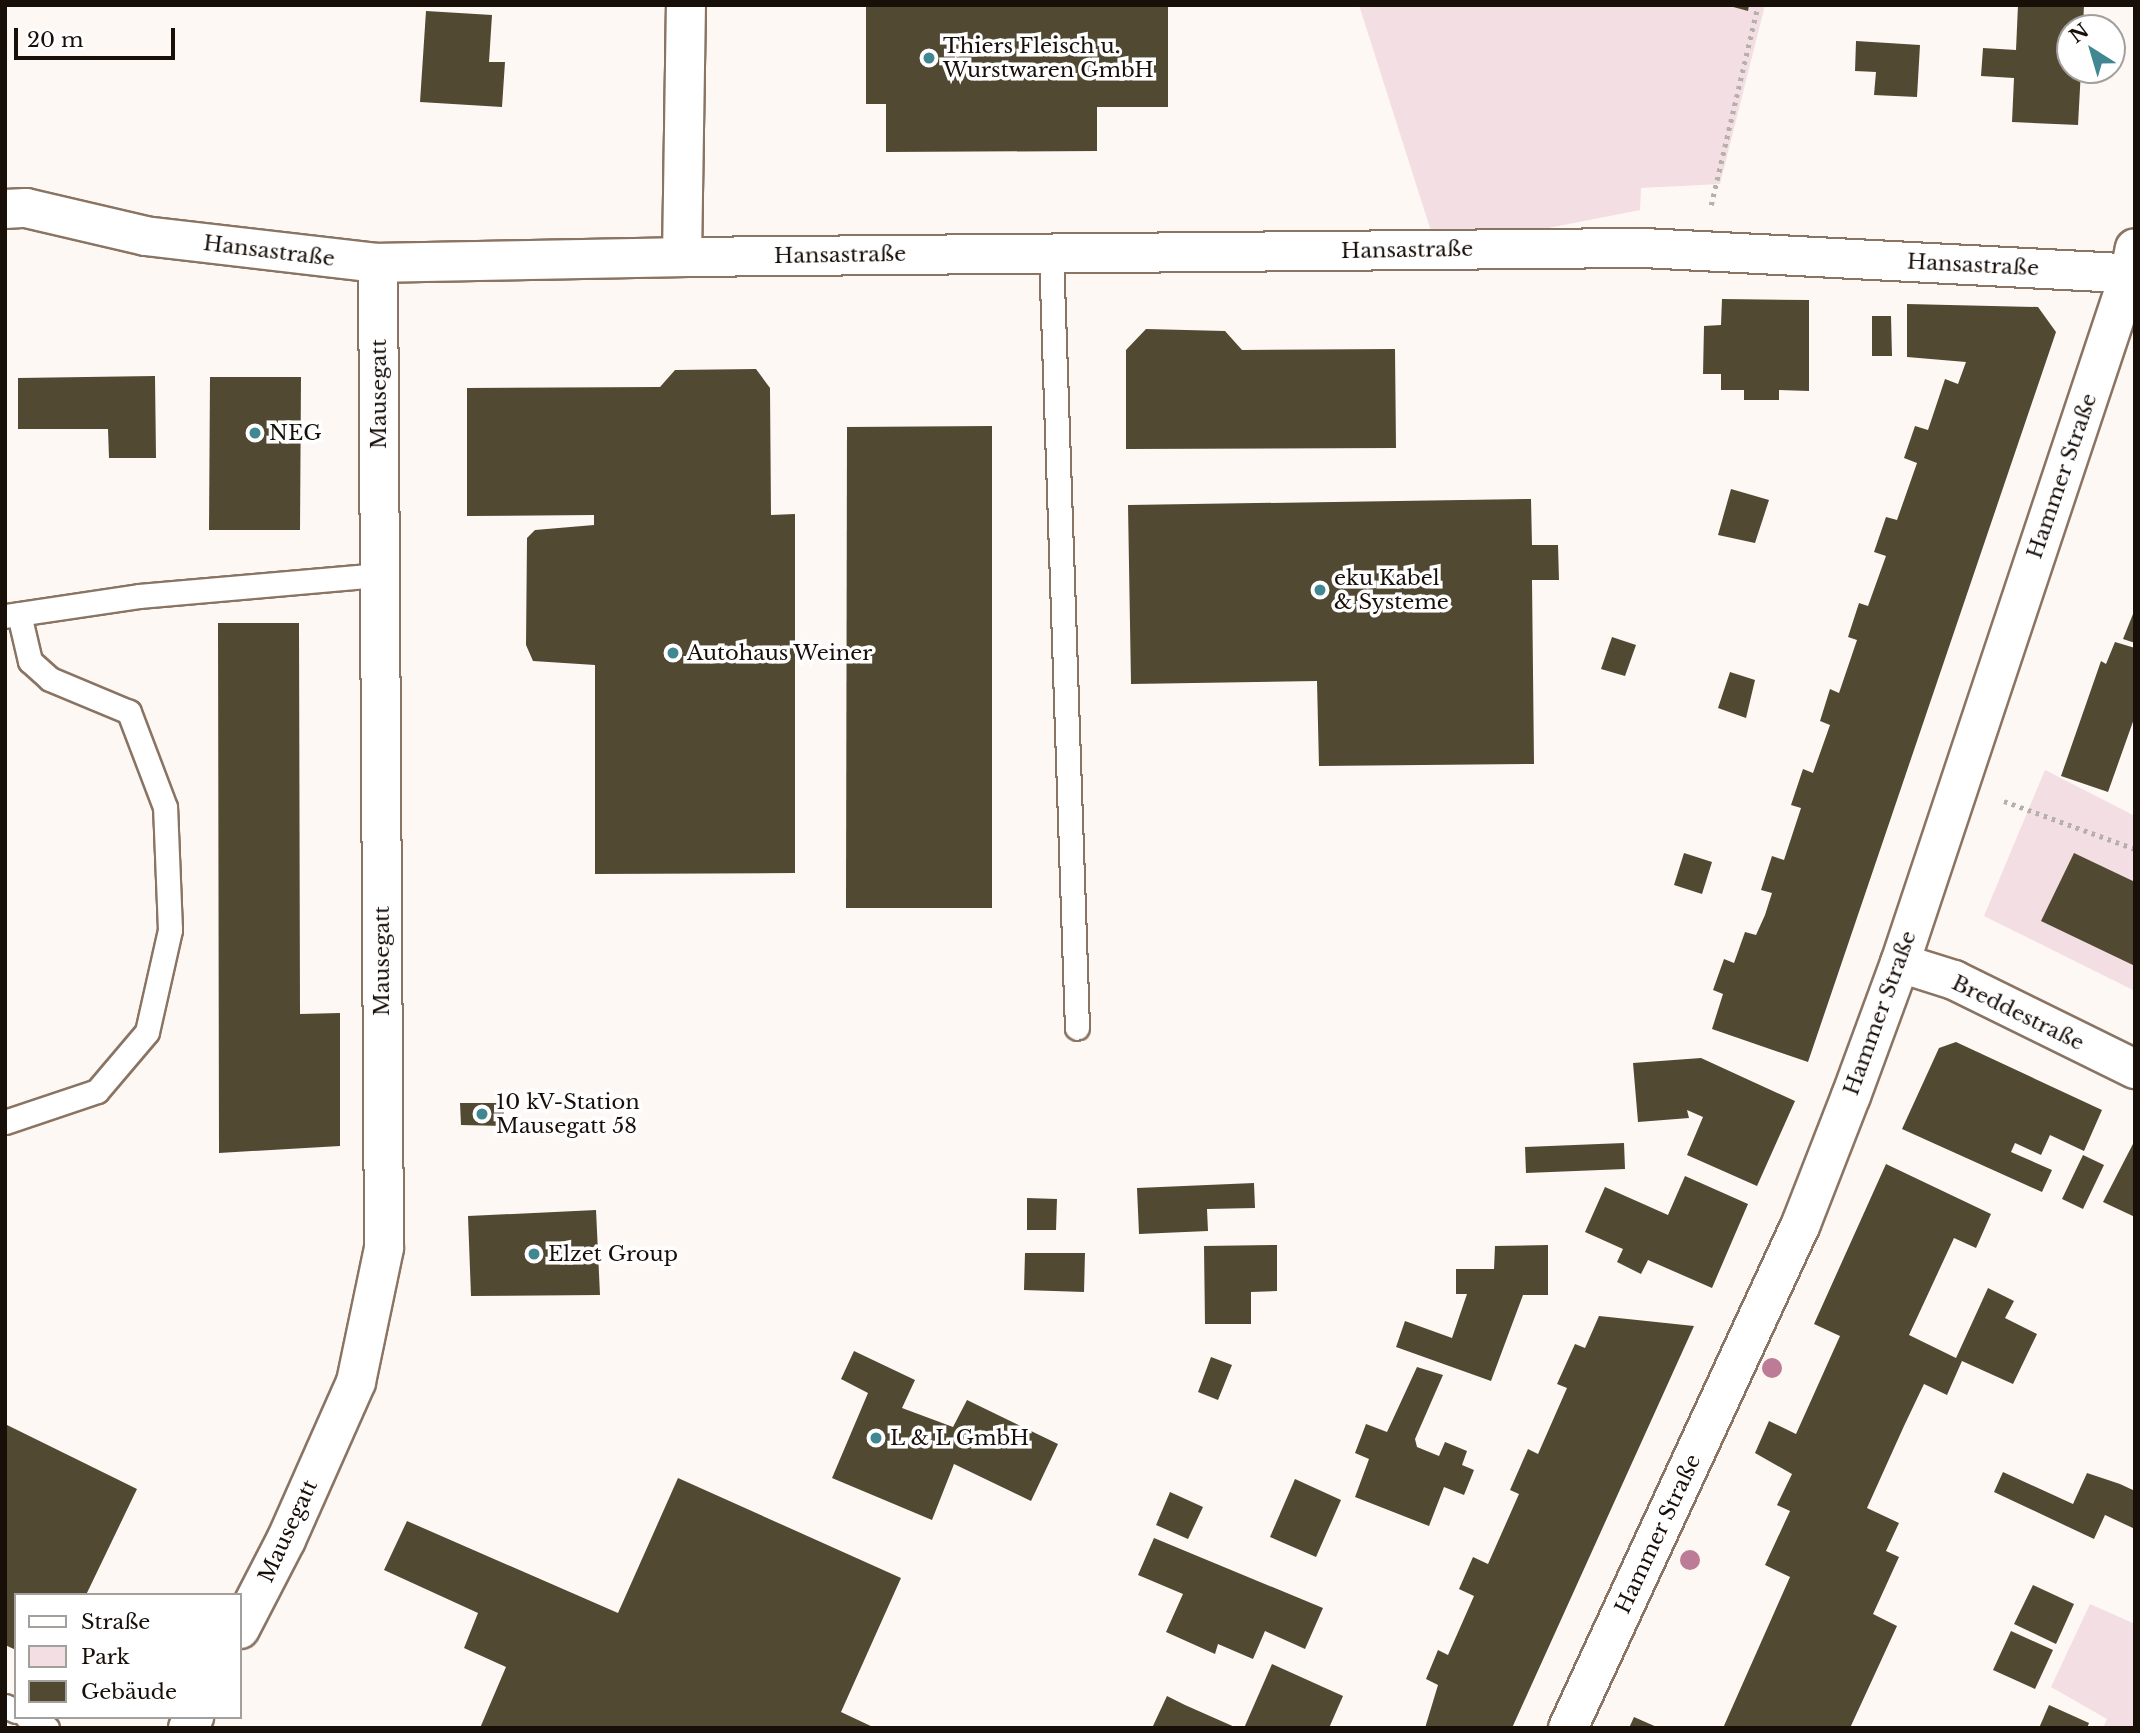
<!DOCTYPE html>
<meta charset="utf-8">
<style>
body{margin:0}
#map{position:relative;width:2140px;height:1733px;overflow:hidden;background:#fdf8f4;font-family:"Libre Baskerville",serif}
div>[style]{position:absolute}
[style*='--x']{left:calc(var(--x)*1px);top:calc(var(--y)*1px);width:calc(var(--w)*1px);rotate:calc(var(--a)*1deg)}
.green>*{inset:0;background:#f2dee3}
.building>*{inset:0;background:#524933}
.path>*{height:4.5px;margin-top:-2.25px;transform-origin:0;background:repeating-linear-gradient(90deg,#b6b0ab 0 3.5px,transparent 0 8.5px)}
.roads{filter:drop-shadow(2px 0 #8a7463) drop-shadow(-2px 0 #8a7463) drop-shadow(0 2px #8a7463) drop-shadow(0 -2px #8a7463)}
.lane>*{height:23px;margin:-11.5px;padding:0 11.5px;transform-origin:11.5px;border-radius:11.5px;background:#fff}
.street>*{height:38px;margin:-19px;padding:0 19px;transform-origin:19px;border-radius:19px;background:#fff}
.trees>*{width:20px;height:20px;margin:-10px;border-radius:50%;background:#bc7b96}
.dots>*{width:19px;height:19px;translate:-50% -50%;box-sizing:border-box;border:4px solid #fff;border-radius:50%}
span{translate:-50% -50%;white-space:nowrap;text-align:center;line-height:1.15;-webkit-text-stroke:7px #fff;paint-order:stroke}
.poi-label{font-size:21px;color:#180f09}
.left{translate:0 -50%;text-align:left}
.street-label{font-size:21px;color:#180f09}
.frame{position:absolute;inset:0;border:7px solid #180f09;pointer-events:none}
.legend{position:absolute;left:14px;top:1593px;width:228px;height:126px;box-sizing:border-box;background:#fff;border:2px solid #a39f9d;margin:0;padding:9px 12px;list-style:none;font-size:21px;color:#180f09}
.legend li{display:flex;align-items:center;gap:14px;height:35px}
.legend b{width:35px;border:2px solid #a39f9d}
.north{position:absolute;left:2056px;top:14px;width:70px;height:70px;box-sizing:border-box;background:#fff;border:2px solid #a39f9d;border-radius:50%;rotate:323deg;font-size:19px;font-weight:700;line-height:28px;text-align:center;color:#180f09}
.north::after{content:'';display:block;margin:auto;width:24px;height:32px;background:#418791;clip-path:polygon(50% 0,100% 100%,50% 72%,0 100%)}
.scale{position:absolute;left:14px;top:28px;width:161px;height:32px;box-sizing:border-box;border:4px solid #180f09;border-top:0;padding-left:9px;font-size:21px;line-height:24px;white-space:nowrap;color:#180f09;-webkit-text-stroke:5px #fff;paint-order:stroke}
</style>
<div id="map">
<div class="green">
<div style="clip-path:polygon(1359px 5px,1765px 5px,1720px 184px,1641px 188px,1640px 210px,1437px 250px)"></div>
<div style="clip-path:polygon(2045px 770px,2135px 816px,2135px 991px,1984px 916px)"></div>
<div style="clip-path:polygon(2090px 1604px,2135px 1624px,2135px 1728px,2103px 1728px,2107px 1719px,2051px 1687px)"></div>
</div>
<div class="building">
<div style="clip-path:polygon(866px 5px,1168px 5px,1168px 107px,1097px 107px,1097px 151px,886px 152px,886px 104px,866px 104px)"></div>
<div style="clip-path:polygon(1726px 5px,1749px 5px,1748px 11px)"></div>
<div style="clip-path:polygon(2018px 5px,2084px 5px,2083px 28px,2070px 28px,2070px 70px,2081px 70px,2078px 125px,2012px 122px,2014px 78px,1981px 76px,1983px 48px,2016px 50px)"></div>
<div style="clip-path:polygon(426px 11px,492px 15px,489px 62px,505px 62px,502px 107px,420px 102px)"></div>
<div style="clip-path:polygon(1856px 41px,1920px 45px,1917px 97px,1874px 95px,1876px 72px,1855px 71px)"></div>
<div style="clip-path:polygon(1722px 299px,1809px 300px,1809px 391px,1779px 390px,1779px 400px,1744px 400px,1744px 390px,1721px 390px,1721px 374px,1703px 374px,1704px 326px,1721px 325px)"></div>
<div style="clip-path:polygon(1907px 304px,2038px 307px,2056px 332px,1808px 1062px,1712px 1029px,1723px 994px,1713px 990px,1724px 959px,1734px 963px,1745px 932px,1756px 935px,1765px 915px,1772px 893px,1761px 890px,1772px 856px,1784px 860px,1801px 808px,1791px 805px,1803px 769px,1813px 773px,1830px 725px,1820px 721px,1830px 689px,1839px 693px,1857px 640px,1848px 637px,1859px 603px,1868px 606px,1886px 556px,1874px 552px,1886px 517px,1897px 520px,1917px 463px,1904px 458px,1915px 426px,1928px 430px,1945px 379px,1958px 384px,1966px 362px,1907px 357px)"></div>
<div style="clip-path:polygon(1872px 316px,1891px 316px,1892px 356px,1872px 356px)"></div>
<div style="clip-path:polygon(1146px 329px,1225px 331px,1242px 350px,1395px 349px,1396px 448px,1126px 449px,1126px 350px)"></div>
<div style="clip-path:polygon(756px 369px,770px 388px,771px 515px,795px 514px,795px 873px,595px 874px,595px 665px,533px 661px,526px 645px,527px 538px,535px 530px,594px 525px,594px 515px,467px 516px,467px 388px,660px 387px,675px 370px)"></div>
<div style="clip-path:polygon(155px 376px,156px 458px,109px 458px,108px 429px,18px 429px,18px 378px)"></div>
<div style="clip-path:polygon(210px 377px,301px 377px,300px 530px,209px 530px)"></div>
<div style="clip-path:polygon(992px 426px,992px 908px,846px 908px,847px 427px)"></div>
<div style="clip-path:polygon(1731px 489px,1769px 500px,1755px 543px,1718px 535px)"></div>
<div style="clip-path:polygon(1531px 499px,1532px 545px,1558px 545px,1559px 580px,1532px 580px,1534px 764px,1319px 766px,1317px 681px,1131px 684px,1128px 505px)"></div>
<div style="clip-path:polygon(2135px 609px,2135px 643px,2123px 639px)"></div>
<div style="clip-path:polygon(218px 623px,299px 623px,300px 1014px,340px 1013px,340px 1146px,219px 1153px)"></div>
<div style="clip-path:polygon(1612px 637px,1636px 645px,1625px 676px,1601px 669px)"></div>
<div style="clip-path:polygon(2115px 642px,2135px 648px,2135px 716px,2108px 792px,2061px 776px,2101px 661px,2106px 664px)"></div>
<div style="clip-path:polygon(1730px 672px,1755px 680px,1746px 718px,1718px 708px)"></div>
<div style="clip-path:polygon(1684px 853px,1712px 862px,1702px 894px,1674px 885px)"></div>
<div style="clip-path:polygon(2074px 853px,2135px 882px,2135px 966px,2041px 921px)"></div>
<div style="clip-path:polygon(1956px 1042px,2102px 1110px,2084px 1151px,2050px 1135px,2041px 1155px,2015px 1143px,2011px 1152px,2052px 1170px,2042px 1192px,1902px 1129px,1939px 1048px)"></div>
<div style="clip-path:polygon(1701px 1058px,1795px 1101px,1757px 1186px,1687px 1155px,1703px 1117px,1687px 1110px,1689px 1118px,1638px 1122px,1633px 1063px)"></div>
<div style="clip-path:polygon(460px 1103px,504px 1103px,504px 1126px,461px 1125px)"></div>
<div style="clip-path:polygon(2135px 1140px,2135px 1217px,2103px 1202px)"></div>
<div style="clip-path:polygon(1624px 1143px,1625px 1169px,1526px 1173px,1525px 1147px)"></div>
<div style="clip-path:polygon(2083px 1155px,2104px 1165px,2083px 1209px,2062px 1199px)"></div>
<div style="clip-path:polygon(1886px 1164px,1991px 1214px,1976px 1248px,1954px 1238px,1909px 1335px,1956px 1358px,1988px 1288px,2014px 1301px,2005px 1318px,2037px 1334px,2013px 1384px,1962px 1361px,1947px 1395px,1924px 1384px,1904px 1426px,1867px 1508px,1899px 1523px,1886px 1551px,1899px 1557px,1873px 1614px,1897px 1626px,1850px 1728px,1723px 1728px,1790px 1577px,1765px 1565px,1790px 1511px,1777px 1505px,1792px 1474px,1755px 1453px,1769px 1421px,1796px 1434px,1840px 1336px,1814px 1324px)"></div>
<div style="clip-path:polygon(1685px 1176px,1748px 1204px,1712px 1288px,1648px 1260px,1641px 1274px,1617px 1262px,1623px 1249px,1585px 1232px,1605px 1187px,1668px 1215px)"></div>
<div style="clip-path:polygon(1254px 1183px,1255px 1208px,1207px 1209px,1208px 1231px,1139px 1234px,1137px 1188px)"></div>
<div style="clip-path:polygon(1027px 1198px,1057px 1199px,1056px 1230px,1027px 1230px)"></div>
<div style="clip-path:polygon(596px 1210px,600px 1295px,471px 1296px,468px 1216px)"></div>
<div style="clip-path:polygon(1277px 1245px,1277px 1291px,1251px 1292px,1251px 1324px,1205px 1324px,1204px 1246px)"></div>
<div style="clip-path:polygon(1548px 1245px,1548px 1295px,1523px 1295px,1491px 1381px,1396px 1347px,1405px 1321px,1452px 1338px,1467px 1294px,1456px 1294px,1456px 1269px,1494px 1269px,1495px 1246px)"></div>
<div style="clip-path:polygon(1025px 1253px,1085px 1253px,1084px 1292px,1024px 1290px)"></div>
<div style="clip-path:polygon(1599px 1316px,1694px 1326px,1512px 1728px,1425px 1728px,1438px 1685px,1426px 1679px,1438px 1650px,1448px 1655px,1474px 1596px,1459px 1589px,1473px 1557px,1488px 1564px,1519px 1494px,1510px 1490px,1528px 1449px,1538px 1454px,1567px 1388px,1557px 1384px,1575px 1344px,1585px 1348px)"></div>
<div style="clip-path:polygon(854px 1351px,915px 1380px,902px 1408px,953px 1427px,967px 1400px,1058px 1444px,1031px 1501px,954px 1464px,932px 1520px,832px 1478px,868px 1393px,841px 1379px)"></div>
<div style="clip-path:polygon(1211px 1357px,1232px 1365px,1218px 1400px,1198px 1392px)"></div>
<div style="clip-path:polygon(1417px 1367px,1443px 1375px,1415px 1439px,1417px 1447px,1439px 1456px,1445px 1442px,1467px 1451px,1462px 1465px,1474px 1470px,1464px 1495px,1444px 1487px,1429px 1526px,1355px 1497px,1369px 1459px,1355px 1453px,1366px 1424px,1387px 1432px)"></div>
<div style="clip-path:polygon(5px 1424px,137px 1489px,86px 1595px,16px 1595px,16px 1650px,5px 1645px)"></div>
<div style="clip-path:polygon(2003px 1472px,2073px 1504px,2087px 1473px,2120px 1484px,2135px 1491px,2135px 1529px,2105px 1515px,2094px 1539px,1994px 1492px)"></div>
<div style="clip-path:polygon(678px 1478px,901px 1578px,841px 1712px,875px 1728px,480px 1728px,506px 1667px,464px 1648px,478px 1613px,384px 1570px,407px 1521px,618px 1613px)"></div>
<div style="clip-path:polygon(1295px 1479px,1341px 1500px,1316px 1557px,1270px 1537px)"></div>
<div style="clip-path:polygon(1170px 1492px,1203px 1507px,1188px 1539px,1156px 1525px)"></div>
<div style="clip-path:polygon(1154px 1538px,1323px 1608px,1305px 1649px,1265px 1631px,1253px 1659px,1218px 1644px,1215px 1654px,1166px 1632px,1183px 1594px,1138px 1575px)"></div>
<div style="clip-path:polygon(2033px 1585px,2074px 1604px,2056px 1644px,2014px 1624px)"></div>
<div style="clip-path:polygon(2011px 1631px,2053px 1650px,2035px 1689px,1993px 1670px)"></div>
<div style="clip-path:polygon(1272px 1664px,1343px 1696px,1329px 1728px,1244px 1728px)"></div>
<div style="clip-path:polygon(1167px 1696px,1185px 1705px,1237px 1728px,1152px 1728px)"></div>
<div style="clip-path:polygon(2049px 1705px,2089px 1723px,2087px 1728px,2039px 1728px)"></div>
<div style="clip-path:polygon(1634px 1717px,1659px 1728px,1629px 1728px)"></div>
</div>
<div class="path">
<div style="--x:1711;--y:205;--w:205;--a:-76.8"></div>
<div style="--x:2004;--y:801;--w:140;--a:20.1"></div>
</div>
<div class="roads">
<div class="lane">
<div style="--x:1051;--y:253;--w:775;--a:88.08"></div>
<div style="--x:5;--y:616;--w:135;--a:-8.5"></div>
<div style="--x:139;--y:596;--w:242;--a:-5"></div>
<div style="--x:5;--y:1122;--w:97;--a:-18.6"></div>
<div style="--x:97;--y:1091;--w:77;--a:-49.7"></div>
<div style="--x:147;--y:1032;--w:105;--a:-77.3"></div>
<div style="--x:170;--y:930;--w:123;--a:-92.3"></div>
<div style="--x:165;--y:807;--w:102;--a:-110.8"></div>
<div style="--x:129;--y:712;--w:86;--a:-157.3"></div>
<div style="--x:50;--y:679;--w:27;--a:-138"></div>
<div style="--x:30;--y:661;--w:48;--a:-103.2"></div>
<div style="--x:5;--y:1706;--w:12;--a:24"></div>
<div style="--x:27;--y:1717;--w:23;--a:29"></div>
</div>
<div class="street">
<div style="--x:5;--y:209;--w:21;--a:-3"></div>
<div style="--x:26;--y:208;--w:122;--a:13.2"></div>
<div style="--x:145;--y:236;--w:235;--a:6.6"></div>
<div style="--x:378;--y:263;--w:304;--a:-1.1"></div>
<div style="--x:682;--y:257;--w:252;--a:-89.1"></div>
<div style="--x:682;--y:257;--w:962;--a:-0.54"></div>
<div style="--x:1644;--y:248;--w:492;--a:3"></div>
<div style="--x:1900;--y:963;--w:57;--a:17.5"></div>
<div style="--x:1954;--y:980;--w:202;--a:26.2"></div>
<div style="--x:240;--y:1629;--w:100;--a:-62.7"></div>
<div style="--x:286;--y:1540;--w:173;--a:-66.1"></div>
<div style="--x:356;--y:1382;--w:137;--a:-78.2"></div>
<div style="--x:384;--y:1248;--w:985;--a:-90.35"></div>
<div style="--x:188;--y:1728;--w:13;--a:-61"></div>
<div style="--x:1568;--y:1728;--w:555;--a:-65.19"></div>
<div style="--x:1801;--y:1224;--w:137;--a:-68.7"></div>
<div style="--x:1851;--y:1096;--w:142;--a:-69.8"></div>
<div style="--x:1900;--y:963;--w:727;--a:-71.57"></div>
<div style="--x:2130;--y:273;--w:25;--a:-79"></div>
</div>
</div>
<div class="trees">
<div style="left:1772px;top:1368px"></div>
<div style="left:1690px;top:1560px"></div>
</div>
<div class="dots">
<div style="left:929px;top:58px;background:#418791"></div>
<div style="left:255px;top:433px;background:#418791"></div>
<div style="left:1320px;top:590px;background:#418791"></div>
<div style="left:673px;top:653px;background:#418791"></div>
<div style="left:482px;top:1114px;background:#418791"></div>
<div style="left:534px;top:1254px;background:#418791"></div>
<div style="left:876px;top:1438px;background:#418791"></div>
</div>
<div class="poi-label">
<span class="left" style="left:943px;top:58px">Thiers Fleisch u.<br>Wurstwaren GmbH</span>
<span class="left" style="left:269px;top:433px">NEG</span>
<span class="left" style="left:1334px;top:590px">eku Kabel<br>&amp; Systeme</span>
<span class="left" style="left:687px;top:653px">Autohaus Weiner</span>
<span class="left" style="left:496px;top:1114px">10 kV-Station<br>Mausegatt 58</span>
<span class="left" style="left:548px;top:1254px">Elzet Group</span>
<span class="left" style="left:890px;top:1438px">L &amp; L GmbH</span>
</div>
<div class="street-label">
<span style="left:1407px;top:250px;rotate:-1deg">Hansastraße</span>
<span style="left:269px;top:251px;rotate:7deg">Hansastraße</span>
<span style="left:840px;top:255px;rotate:-1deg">Hansastraße</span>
<span style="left:1973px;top:265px;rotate:3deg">Hansastraße</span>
<span style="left:379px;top:394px;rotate:-90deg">Mausegatt</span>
<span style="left:2062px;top:476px;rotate:-71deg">Hammer Straße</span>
<span style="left:382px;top:961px;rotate:-90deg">Mausegatt</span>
<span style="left:1880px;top:1013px;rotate:-70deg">Hammer Straße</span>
<span style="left:2018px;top:1013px;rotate:26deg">Breddestraße</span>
<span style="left:288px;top:1531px;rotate:-65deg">Mausegatt</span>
<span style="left:1658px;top:1534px;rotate:-65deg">Hammer Straße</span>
</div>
<div class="frame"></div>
<ul class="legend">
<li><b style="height:9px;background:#fff"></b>Straße</li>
<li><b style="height:19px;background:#f2dee3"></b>Park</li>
<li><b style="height:19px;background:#524933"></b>Gebäude</li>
</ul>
<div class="north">N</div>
<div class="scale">20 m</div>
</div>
